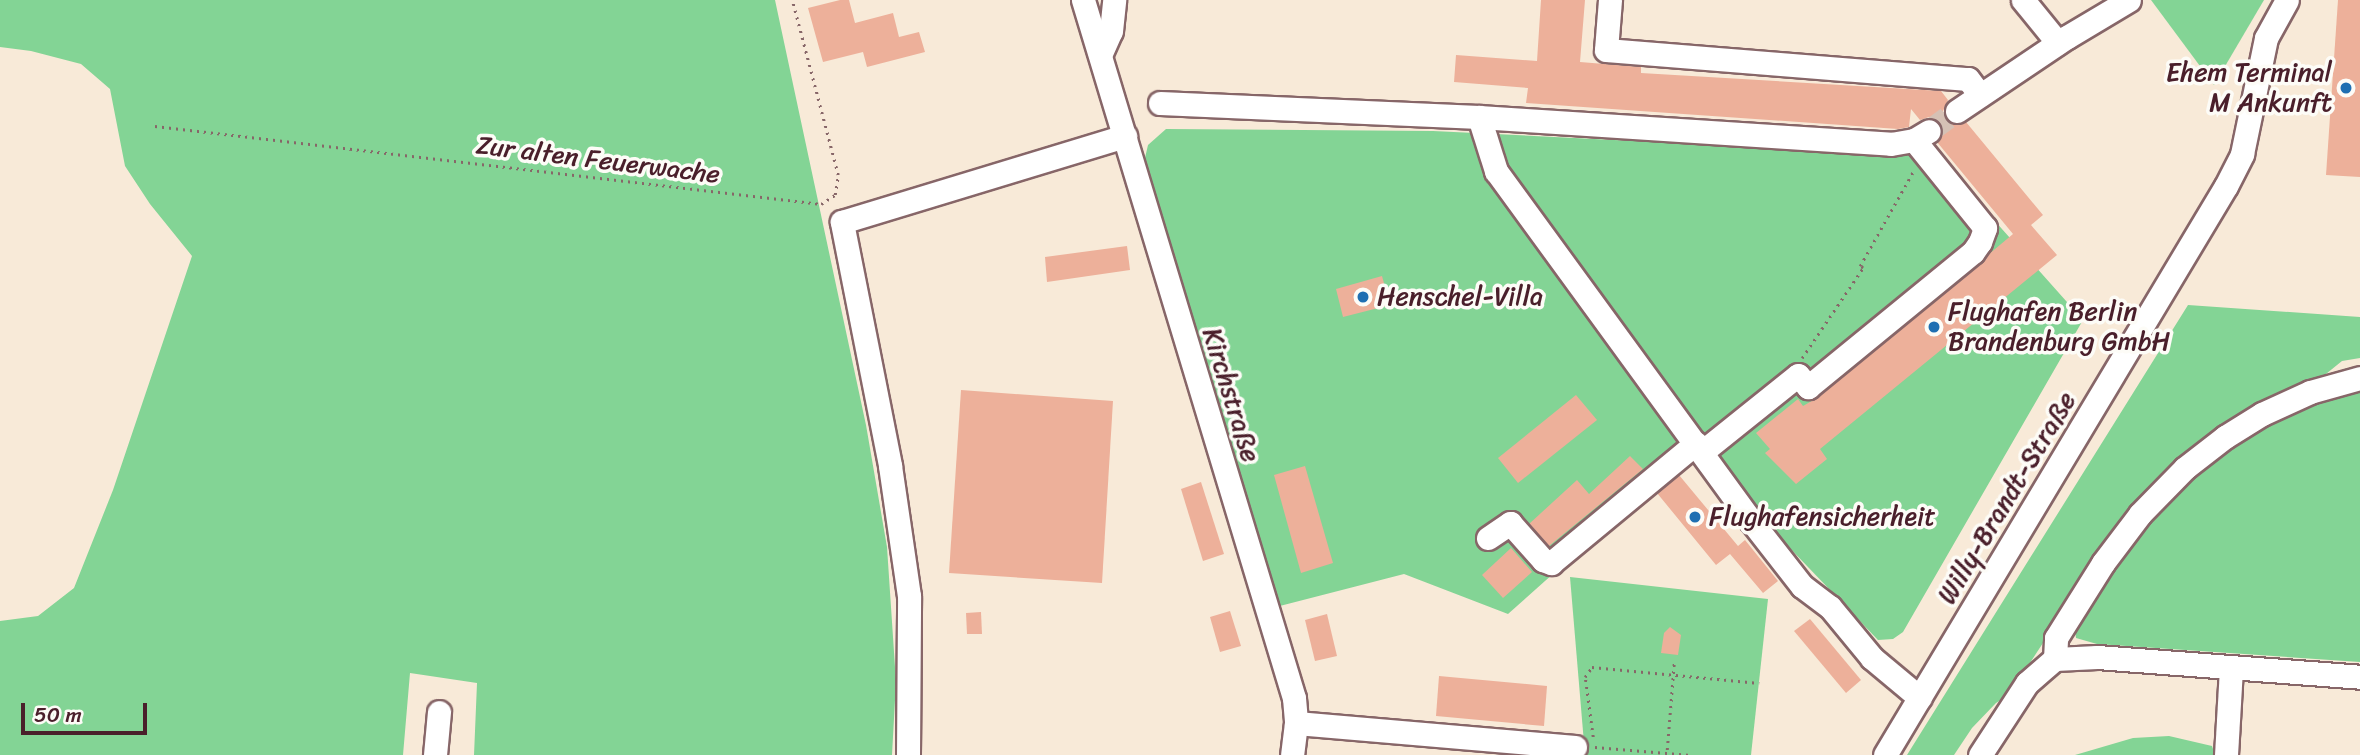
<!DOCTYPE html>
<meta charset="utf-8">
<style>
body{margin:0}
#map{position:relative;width:2360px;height:755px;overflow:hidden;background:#f8ead8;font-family:Sriracha,sans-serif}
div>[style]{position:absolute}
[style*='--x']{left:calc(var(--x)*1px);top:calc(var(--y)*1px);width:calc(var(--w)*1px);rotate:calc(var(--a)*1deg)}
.green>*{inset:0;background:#83d495}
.building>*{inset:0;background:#edb09a}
.minor-tunnel>*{height:23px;margin-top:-11.5px;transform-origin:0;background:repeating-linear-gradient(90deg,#d5c1b5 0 23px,transparent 0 34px)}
.path>*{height:2.5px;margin-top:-1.25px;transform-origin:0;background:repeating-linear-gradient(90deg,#876668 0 2px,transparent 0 7px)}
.roads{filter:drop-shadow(2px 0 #876668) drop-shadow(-2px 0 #876668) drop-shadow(0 2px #876668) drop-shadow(0 -2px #876668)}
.minor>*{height:23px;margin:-11.5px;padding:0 11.5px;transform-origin:11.5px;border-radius:11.5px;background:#fff}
.dots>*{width:19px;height:19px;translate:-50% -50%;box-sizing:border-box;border:4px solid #fdfcf7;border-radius:50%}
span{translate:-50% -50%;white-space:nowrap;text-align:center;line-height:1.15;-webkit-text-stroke:7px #fdfcf7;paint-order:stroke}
.poi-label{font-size:26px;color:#4a1f2b}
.right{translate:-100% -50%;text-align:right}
.left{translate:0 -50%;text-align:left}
.street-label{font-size:26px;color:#4a1f2b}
.scale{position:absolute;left:21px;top:703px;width:126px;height:32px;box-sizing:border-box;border:4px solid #4a1f2b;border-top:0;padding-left:9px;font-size:21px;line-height:24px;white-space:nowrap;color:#4a1f2b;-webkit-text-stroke:5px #fdfcf7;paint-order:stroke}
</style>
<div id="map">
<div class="green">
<div style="clip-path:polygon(0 0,775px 0,866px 425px,887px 547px,896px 682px,892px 755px,474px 755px,477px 683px,410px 673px,403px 755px,0 755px,0 621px,38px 616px,74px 588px,113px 490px,192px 256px,150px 204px,125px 166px,110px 89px,81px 64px,31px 51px,0 47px)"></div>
<div style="clip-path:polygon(2151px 0,2264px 0,2214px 85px)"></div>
<div style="clip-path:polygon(1166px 129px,1433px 131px,1937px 156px,2083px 320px,1903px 632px,1893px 639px,1878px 640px,1694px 448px,1508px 614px,1404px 574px,1272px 608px,1141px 175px,1148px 145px)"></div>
<div style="clip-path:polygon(2188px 305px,2360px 317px,2360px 358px,2342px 361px,2316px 382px,2249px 413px,2077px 591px,2009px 695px,1996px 703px,1972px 728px,1954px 755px,1907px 755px)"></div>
<div style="clip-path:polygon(2360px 386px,2360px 662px,2097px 644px,2076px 638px,2074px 622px,2154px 509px,2203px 462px,2263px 421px,2327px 394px)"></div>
<div style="clip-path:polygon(1570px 577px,1768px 599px,1751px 755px,1585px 755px)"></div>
<div style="clip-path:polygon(2169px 736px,2212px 746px,2215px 755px,2075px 755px,2133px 738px)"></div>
</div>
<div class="building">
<div style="clip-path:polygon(840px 0,849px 0,855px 23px,893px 13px,899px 37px,919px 32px,925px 52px,867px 67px,863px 52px,823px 62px,808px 8px)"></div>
<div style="clip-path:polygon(1541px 0,1585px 0,1580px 62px,1641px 67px,1641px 73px,1941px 91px,1948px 100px,1943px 111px,1946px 119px,1957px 125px,1966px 122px,2043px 215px,2031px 225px,2057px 255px,1820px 449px,1827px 459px,1796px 484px,1765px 453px,1770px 449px,1756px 433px,1798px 399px,1803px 406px,1817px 398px,2013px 234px,1937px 142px,1943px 131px,1941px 123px,1929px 117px,1920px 120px,1911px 109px,1909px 127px,1898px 129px,1526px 103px,1528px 88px,1454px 82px,1456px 55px,1537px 61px)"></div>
<div style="clip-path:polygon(2338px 0,2360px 0,2360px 177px,2326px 175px)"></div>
<div style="clip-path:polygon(1127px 246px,1130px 270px,1047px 282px,1045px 257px)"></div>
<div style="clip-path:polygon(1382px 276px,1390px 305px,1343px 317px,1336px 289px)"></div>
<div style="clip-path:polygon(961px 390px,1113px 401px,1102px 583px,949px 573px)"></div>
<div style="clip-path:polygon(1576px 395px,1597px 420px,1518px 483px,1498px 458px)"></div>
<div style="clip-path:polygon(1630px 456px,1643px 469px,1549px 546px,1529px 524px,1577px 480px,1589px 494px)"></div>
<div style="clip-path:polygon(1305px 466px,1333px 563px,1301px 573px,1274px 475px)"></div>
<div style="clip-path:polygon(1679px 475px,1738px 546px,1745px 540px,1778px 581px,1763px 593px,1730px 554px,1716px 565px,1657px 493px)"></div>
<div style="clip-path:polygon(1201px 482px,1224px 554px,1203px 561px,1181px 489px)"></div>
<div style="clip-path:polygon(1511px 548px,1532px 572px,1503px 598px,1482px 575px)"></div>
<div style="clip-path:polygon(1230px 611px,1241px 646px,1220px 652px,1210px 617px)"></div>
<div style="clip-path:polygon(981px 612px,982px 634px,967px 634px,966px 613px)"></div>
<div style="clip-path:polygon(1327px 614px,1337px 656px,1315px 661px,1305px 620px)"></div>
<div style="clip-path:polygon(1810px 619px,1861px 680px,1846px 693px,1794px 631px)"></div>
<div style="clip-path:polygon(1670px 627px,1681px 635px,1678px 655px,1661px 653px,1664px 633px)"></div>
<div style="clip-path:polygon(1439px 676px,1547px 686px,1544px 726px,1436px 716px)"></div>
</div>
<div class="minor-tunnel">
<div style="--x:1929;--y:131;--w:34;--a:-36"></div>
</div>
<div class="path">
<div style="--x:155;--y:126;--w:671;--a:6.68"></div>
<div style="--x:821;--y:204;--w:17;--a:-33"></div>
<div style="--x:835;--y:195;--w:20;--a:-81"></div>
<div style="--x:838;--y:175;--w:181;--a:-104.7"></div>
<div style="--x:1802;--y:358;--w:109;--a:-55.9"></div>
<div style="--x:1863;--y:268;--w:4;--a:-146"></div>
<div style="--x:1860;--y:266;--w:110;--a:-60.6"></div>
<div style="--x:1593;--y:737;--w:61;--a:-97.6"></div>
<div style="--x:1585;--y:677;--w:12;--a:-55"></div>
<div style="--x:1592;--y:667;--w:168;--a:5.5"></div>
<div style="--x:1595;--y:747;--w:96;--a:4.8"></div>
<div style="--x:1667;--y:750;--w:87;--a:-85.4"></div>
</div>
<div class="roads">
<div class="minor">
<div style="--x:1083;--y:0;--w:729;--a:73.18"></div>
<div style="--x:1294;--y:698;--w:25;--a:85"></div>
<div style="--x:1296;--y:723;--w:32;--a:97"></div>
<div style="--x:1610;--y:0;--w:50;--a:94.6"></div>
<div style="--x:1606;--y:50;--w:363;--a:4.6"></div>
<div style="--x:1968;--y:79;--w:20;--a:53"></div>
<div style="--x:2023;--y:0;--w:55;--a:50.9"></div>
<div style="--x:1101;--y:53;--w:24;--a:-66"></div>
<div style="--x:1111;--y:31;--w:31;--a:-84"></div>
<div style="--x:1160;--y:103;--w:319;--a:2.5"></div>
<div style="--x:1479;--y:117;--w:413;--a:3.7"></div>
<div style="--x:1891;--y:144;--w:23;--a:-10"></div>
<div style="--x:1914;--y:140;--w:17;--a:-31"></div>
<div style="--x:1957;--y:111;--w:133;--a:-33.9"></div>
<div style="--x:2067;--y:37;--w:72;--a:-30.8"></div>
<div style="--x:1479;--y:117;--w:57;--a:72.5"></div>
<div style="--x:1496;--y:171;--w:434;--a:53.9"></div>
<div style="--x:1752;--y:522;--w:81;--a:52"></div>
<div style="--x:1802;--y:586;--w:35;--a:37"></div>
<div style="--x:1830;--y:607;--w:66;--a:50.5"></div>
<div style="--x:1872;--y:658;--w:62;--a:39.8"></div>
<div style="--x:1702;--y:452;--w:123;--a:-38.7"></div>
<div style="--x:1798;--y:375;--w:16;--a:50"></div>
<div style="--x:1808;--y:387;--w:213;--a:-39.3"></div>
<div style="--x:1973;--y:252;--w:12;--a:-55"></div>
<div style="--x:1980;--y:242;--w:15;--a:-70"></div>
<div style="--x:1985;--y:228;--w:113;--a:-128.9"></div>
<div style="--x:1488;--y:538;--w:27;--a:-34"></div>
<div style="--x:1510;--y:523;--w:50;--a:48.3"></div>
<div style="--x:1543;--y:560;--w:9;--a:21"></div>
<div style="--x:1551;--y:563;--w:188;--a:-39.6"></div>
<div style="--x:2055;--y:659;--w:21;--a:-87"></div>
<div style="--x:2056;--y:638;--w:89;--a:-57.9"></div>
<div style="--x:2103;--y:563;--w:61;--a:-52.9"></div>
<div style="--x:2140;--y:514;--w:64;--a:-45.6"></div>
<div style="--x:2185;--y:468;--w:51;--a:-37.8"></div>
<div style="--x:2225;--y:437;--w:44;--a:-31.9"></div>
<div style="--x:2262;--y:414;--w:53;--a:-24.6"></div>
<div style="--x:2310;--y:392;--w:52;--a:-15.6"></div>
<div style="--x:1296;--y:723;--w:280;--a:4.9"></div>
<div style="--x:435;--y:755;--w:43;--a:-84.7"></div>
<div style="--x:908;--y:755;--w:159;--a:-89.6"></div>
<div style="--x:909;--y:596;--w:132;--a:-98.3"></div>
<div style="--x:890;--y:465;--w:248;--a:-101.2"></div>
<div style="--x:842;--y:222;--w:296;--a:-16.9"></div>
<div style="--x:1885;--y:755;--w:663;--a:-59.07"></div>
<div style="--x:2226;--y:186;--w:36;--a:-63"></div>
<div style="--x:2242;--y:154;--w:118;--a:-78.3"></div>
<div style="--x:2266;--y:38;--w:43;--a:-61.1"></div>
<div style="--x:1980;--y:755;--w:86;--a:-56.9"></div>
<div style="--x:2027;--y:683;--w:37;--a:-41"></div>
<div style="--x:2055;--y:659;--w:42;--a:-2.7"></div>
<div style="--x:2097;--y:657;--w:264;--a:4.3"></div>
<div style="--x:2226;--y:755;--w:87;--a:-86.7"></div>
</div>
</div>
<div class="dots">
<div style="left:2346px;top:88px;background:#1f6fb2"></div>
<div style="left:1363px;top:297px;background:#1f6fb2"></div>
<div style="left:1934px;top:327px;background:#1f6fb2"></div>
<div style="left:1695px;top:517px;background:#1f6fb2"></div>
</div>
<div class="poi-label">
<span class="right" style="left:2332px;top:88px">Ehem Terminal<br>M Ankunft</span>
<span class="left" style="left:1377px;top:297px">Henschel-Villa</span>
<span class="left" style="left:1948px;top:327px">Flughafen Berlin<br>Brandenburg GmbH</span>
<span class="left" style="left:1709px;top:517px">Flughafensicherheit</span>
</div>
<div class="street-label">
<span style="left:598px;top:160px;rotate:7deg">Zur alten Feuerwache</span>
<span style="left:1231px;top:395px;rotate:73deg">Kirchstraße</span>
<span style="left:2007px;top:498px;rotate:-59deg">Willy-Brandt-Straße</span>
</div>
<div class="scale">50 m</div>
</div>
